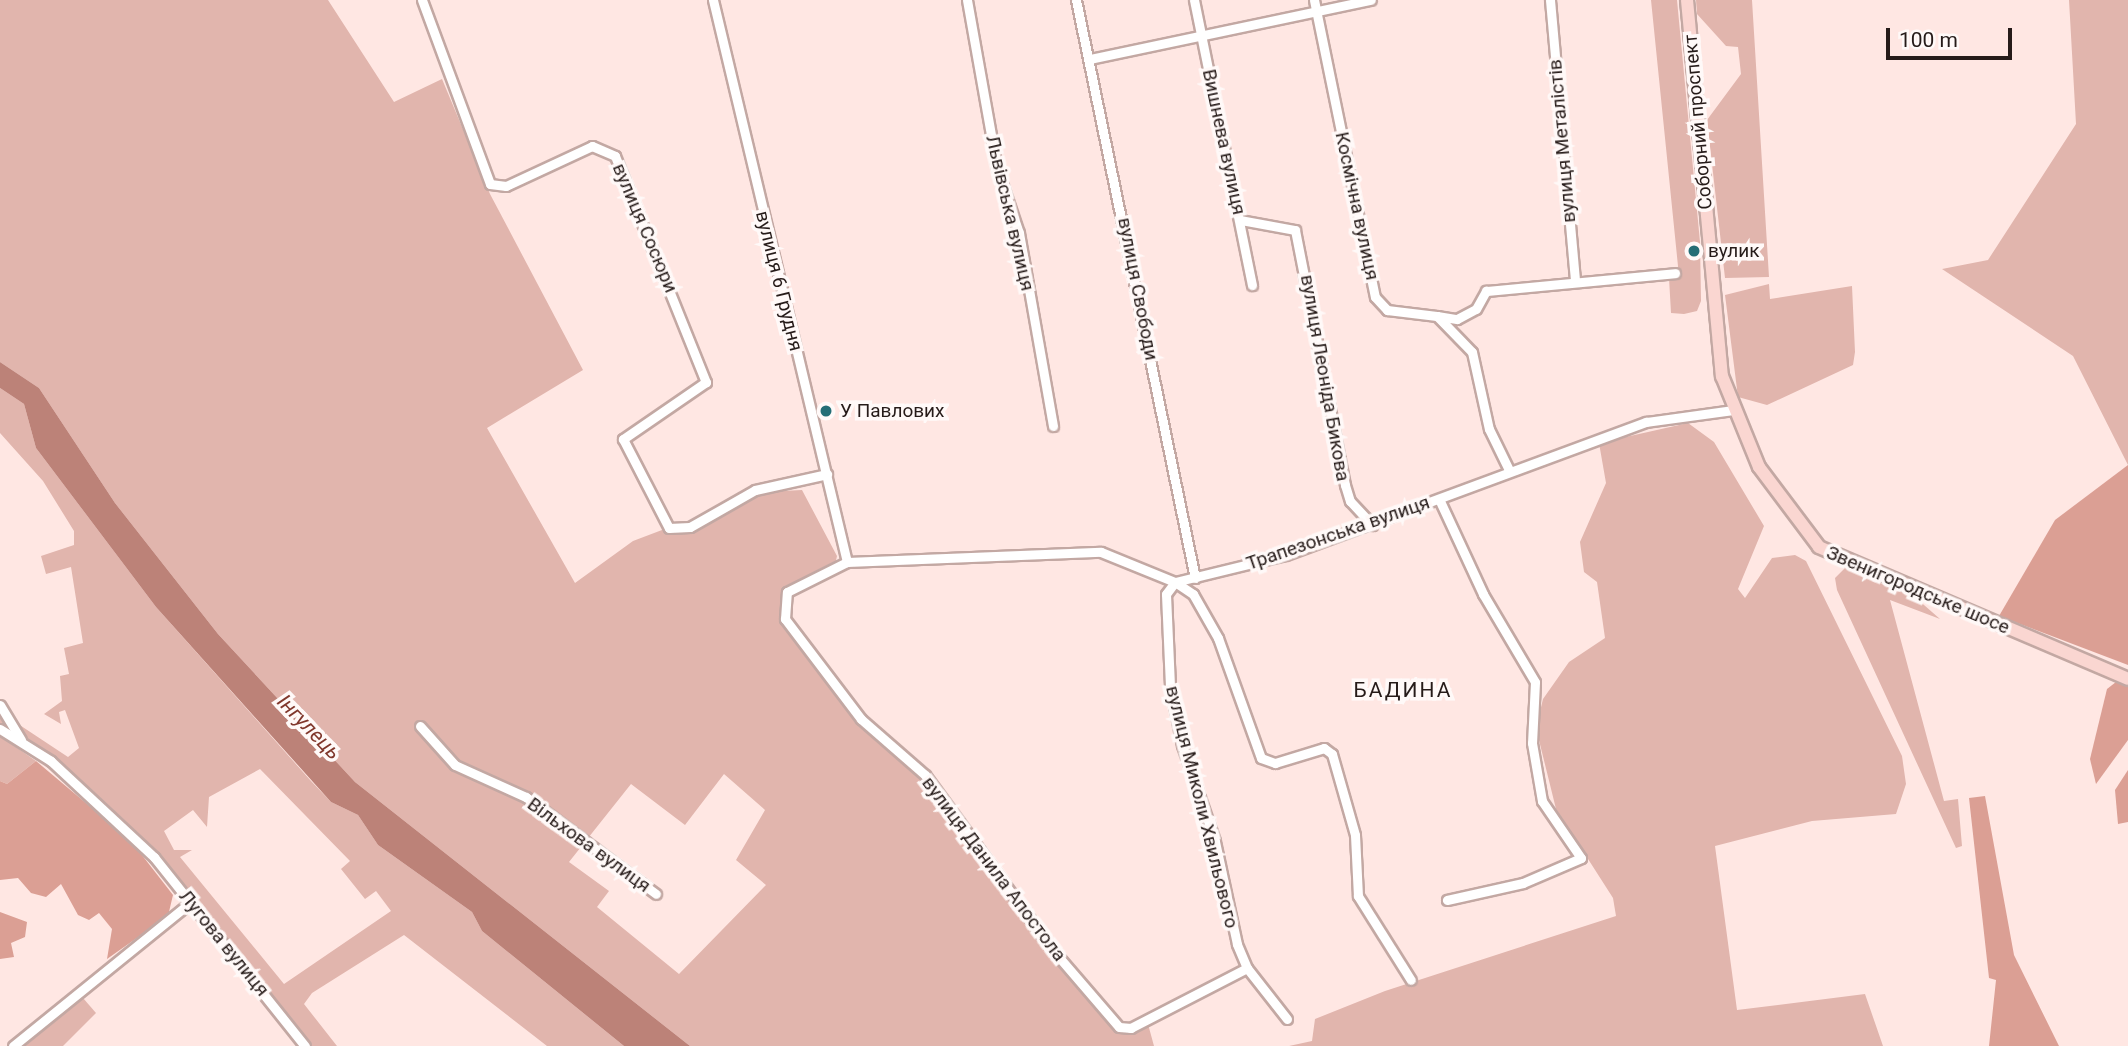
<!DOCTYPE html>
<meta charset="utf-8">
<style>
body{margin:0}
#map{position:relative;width:2128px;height:1046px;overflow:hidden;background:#ffe7e3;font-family:Roboto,sans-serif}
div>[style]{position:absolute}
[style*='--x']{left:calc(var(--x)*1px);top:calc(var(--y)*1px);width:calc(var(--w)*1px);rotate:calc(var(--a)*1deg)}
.green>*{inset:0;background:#e1b5ad}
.forest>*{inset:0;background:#db9f94}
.water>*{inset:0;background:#bc8278}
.roads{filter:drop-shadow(2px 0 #c3a8a3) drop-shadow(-2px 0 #c3a8a3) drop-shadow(0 2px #c3a8a3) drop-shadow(0 -2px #c3a8a3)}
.street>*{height:9px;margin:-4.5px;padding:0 4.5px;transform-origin:4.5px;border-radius:4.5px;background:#fff}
.secondary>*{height:12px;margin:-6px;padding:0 6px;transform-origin:6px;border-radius:6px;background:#fad6d1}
.dots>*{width:19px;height:19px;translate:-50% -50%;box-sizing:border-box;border:4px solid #fff9f8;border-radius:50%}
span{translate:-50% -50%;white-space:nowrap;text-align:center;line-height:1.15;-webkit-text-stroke:7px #fff9f8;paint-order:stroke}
.street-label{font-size:19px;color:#261b19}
.poi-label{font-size:19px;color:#261b19}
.left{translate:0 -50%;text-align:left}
.neighbourhood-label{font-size:21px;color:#261b19;letter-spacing:2px}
.water-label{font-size:21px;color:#80372c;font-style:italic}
.scale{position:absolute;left:1886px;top:28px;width:126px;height:32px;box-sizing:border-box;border:4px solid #261b19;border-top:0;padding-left:9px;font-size:21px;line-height:24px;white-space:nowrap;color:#261b19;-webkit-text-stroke:5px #fff9f8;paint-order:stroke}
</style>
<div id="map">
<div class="green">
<div style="clip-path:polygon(evenodd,0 0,328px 0,394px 102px,442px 79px,490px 194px,583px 370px,487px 428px,575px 583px,633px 541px,662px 530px,692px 532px,760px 492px,802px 490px,837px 556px,835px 565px,786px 589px,780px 600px,782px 619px,857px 721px,923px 776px,1054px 956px,1117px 1029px,1148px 1024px,1154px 1046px,690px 1046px,355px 782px,218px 634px,115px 503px,39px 388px,0 362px,0 0,724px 774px,765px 810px,736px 860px,766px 885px,679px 974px,597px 907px,609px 891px,569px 862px,631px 784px,685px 825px,724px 774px)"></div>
<div style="clip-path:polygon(1651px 0,1677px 0,1700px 242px,1701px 301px,1697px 311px,1684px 314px,1671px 313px,1669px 278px,1679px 276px)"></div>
<div style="clip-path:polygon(1696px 0,1752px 0,1769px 277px,1725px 278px,1707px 120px,1741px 74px,1738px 47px,1726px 46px,1697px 14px)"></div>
<div style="clip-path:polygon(2069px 0,2128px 0,2128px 465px,2073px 356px,1942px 269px,1988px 260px,2076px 124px)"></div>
<div style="clip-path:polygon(1769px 284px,1770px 299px,1852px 286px,1855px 352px,1853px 365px,1767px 405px,1738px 397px,1725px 295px)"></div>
<div style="clip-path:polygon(evenodd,0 388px,24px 404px,36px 448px,156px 607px,311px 781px,331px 802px,358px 815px,378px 845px,472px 912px,482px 931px,624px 1046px,547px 1046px,404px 935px,312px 993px,304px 1004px,337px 1046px,307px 1046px,153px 852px,59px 766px,0 727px,0 712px,68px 757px,79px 748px,65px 710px,59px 712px,61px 724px,44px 714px,62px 701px,60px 676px,69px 674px,64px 648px,83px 643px,71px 567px,46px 574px,41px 556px,74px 545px,74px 531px,43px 481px,0 433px,0 388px,260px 769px,350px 861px,341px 869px,365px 899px,376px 891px,391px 911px,284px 984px,180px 857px,192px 850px,174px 850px,164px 831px,193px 810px,207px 827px,209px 797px,260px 769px)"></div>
<div style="clip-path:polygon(1688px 423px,1714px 442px,1764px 526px,1738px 589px,1745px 598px,1772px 558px,1795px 555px,1806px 561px,1902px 756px,1906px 784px,1896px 814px,1812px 821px,1715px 846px,1737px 1010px,1865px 994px,1883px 1046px,1289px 1046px,1312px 1041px,1315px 1019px,1385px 991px,1616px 916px,1613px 898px,1556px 809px,1536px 728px,1543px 699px,1569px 662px,1605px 638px,1597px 582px,1584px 572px,1580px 542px,1606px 483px,1599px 443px)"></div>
<div style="clip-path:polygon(1845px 568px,1916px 598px,1940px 619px,1890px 600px,1944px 801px,1958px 799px,1962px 846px,1956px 848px,1837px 590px,1835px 578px)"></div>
<div style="clip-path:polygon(0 736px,36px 761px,7px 784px,0 781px)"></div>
<div style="clip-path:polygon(83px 998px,96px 1013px,63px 1046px,23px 1046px)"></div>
</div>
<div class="forest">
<div style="clip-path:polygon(2128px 465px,2128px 665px,1999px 616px,2055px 520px)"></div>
<div style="clip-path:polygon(2116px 682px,2128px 687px,2128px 740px,2096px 784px,2090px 759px,2107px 689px)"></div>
<div style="clip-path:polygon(36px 761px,131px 841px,173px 895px,168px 916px,107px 959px,112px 929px,99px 913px,89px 920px,78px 915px,61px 884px,46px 897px,31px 893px,18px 878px,0 880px,0 781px,7px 784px)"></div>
<div style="clip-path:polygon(2128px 770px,2128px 822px,2118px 824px,2115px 790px)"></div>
<div style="clip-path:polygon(1985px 796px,2014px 955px,2059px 1046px,1989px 1046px,1996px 980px,1989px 978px,1969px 798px)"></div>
<div style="clip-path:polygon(0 912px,27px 922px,25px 937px,11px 943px,14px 957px,0 959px)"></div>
</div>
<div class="water">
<div style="clip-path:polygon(0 362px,39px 388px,115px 503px,218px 634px,355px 782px,690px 1046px,624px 1046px,482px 931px,472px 912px,378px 845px,358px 815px,331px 802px,156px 607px,36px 448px,24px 404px,0 388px)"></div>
</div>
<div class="roads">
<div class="street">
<div style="--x:422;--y:0;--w:196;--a:69.7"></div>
<div style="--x:490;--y:184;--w:16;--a:7"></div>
<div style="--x:506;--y:186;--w:95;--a:-24.9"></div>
<div style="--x:592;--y:146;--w:25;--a:23"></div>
<div style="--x:615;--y:156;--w:244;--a:68.1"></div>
<div style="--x:706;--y:382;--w:101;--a:145.5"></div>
<div style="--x:623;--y:439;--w:100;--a:62.7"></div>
<div style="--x:669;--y:528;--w:21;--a:-3"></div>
<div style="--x:690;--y:527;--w:75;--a:-29.6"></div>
<div style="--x:755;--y:490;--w:74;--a:-12.5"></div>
<div style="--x:713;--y:0;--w:578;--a:76.59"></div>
<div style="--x:967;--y:0;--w:171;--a:79.9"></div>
<div style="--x:997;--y:168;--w:69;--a:71.3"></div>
<div style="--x:1019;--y:233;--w:196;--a:80"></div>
<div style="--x:1076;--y:0;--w:590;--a:78.37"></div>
<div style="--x:1194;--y:0;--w:291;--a:78.5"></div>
<div style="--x:1314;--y:0;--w:303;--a:78.4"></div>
<div style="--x:1375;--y:297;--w:18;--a:47"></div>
<div style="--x:1387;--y:310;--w:50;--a:6.8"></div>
<div style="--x:1437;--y:316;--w:50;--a:45.8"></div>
<div style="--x:1472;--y:352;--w:79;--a:77.6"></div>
<div style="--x:1489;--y:429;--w:46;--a:64"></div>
<div style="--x:1550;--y:0;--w:282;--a:84.9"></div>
<div style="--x:1090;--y:59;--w:287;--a:-11.9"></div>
<div style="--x:1240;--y:220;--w:56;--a:10.3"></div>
<div style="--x:1295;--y:230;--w:260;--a:78.9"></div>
<div style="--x:1345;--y:485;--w:17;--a:73"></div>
<div style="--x:1350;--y:501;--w:33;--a:47"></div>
<div style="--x:1437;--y:316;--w:20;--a:9"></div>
<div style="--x:1457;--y:319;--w:21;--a:-28"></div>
<div style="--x:1476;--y:309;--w:21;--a:-61"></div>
<div style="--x:1486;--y:291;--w:190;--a:-5.4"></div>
<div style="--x:1439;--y:499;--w:105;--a:65.1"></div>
<div style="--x:1483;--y:594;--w:102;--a:59.4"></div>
<div style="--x:1535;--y:682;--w:61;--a:92.8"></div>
<div style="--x:1532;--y:743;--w:59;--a:80.2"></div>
<div style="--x:1542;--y:801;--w:69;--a:55.6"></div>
<div style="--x:1581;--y:858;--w:63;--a:156.7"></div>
<div style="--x:1523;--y:883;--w:78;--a:167.4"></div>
<div style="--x:0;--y:705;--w:41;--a:59"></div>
<div style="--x:420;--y:726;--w:52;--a:48.1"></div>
<div style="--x:455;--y:765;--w:78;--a:24.3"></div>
<div style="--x:526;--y:797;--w:162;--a:36.7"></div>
<div style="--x:0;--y:729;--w:60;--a:32.1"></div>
<div style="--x:51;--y:761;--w:141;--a:43"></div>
<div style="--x:154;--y:857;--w:242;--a:51.4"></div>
<div style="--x:1247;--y:968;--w:131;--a:152.7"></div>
<div style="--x:1131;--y:1028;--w:12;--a:-175"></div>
<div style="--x:1119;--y:1027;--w:103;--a:-130.7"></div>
<div style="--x:1052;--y:949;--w:215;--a:-126.1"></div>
<div style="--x:925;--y:775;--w:85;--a:-138.8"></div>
<div style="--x:861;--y:719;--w:126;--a:-127.2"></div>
<div style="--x:785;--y:619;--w:27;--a:-86"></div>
<div style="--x:787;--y:592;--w:67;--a:-26.6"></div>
<div style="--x:847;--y:562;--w:254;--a:-2.3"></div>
<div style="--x:1101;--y:552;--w:80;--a:22.1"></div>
<div style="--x:1175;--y:582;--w:114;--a:-13.7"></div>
<div style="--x:1286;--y:555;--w:384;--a:-20.3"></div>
<div style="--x:1646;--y:422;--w:89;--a:-7.8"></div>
<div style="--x:1287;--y:1019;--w:65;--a:-128.1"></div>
<div style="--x:1247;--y:968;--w:26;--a:-113"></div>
<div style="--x:1237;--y:944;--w:105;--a:-102.1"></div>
<div style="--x:1215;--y:841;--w:102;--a:-109"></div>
<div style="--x:1182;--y:745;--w:60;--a:-101.5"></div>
<div style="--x:1170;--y:686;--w:92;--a:-92.5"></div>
<div style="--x:1166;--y:594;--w:15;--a:-53"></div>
<div style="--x:1175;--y:582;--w:22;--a:34"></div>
<div style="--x:1193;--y:594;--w:51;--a:60.4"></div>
<div style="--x:1218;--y:638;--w:127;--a:70.3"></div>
<div style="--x:1261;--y:758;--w:15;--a:20"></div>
<div style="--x:1275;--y:763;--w:51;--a:-17"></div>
<div style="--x:1324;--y:748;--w:10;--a:37"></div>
<div style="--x:1332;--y:754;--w:84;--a:74.1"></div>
<div style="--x:1355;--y:835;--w:61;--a:87.2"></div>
<div style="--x:1358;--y:896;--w:99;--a:57.8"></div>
<div style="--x:13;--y:1046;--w:229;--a:-39"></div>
</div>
<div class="secondary">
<div style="--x:1687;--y:0;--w:378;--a:84.7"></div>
<div style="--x:1722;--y:376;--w:98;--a:67.9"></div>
<div style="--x:1759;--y:467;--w:100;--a:53.1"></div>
<div style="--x:1819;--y:547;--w:336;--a:23.1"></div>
</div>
</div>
<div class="dots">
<div style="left:1694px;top:251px;background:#246e76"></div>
<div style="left:826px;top:411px;background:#246e76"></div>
</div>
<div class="street-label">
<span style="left:1698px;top:122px;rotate:-95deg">Соборний проспект</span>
<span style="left:1562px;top:141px;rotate:-95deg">вулиця Металістів</span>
<span style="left:1224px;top:142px;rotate:78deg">Вишнева вулиця</span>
<span style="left:1357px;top:206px;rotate:78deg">Космічна вулиця</span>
<span style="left:1010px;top:213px;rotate:77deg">Львівська вулиця</span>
<span style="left:645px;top:228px;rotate:67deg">вулиця Сосюри</span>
<span style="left:779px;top:281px;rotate:76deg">вулиця 6 Грудня</span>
<span style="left:1138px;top:289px;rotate:79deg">вулиця Свободи</span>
<span style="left:1325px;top:378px;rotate:80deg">вулиця Леоніда Бикова</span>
<span style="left:1338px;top:533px;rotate:-19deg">Трапезонська вулиця</span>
<span style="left:1918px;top:590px;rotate:23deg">Звенигородське шосе</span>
<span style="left:1202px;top:807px;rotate:76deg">вулиця Миколи Хвильового</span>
<span style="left:589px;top:845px;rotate:36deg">Вільхова вулиця</span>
<span style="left:994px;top:869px;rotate:53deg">вулиця Данила Апостола</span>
<span style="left:224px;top:943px;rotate:51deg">Лугова вулиця</span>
</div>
<div class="poi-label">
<span class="left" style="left:1708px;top:251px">вулик</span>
<span class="left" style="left:840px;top:411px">У Павлових</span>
</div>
<div class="neighbourhood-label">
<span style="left:1403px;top:690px">БАДИНА</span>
</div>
<div class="water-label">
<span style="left:309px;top:727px;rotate:46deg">Інгулець</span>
</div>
<div class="scale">100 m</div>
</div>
